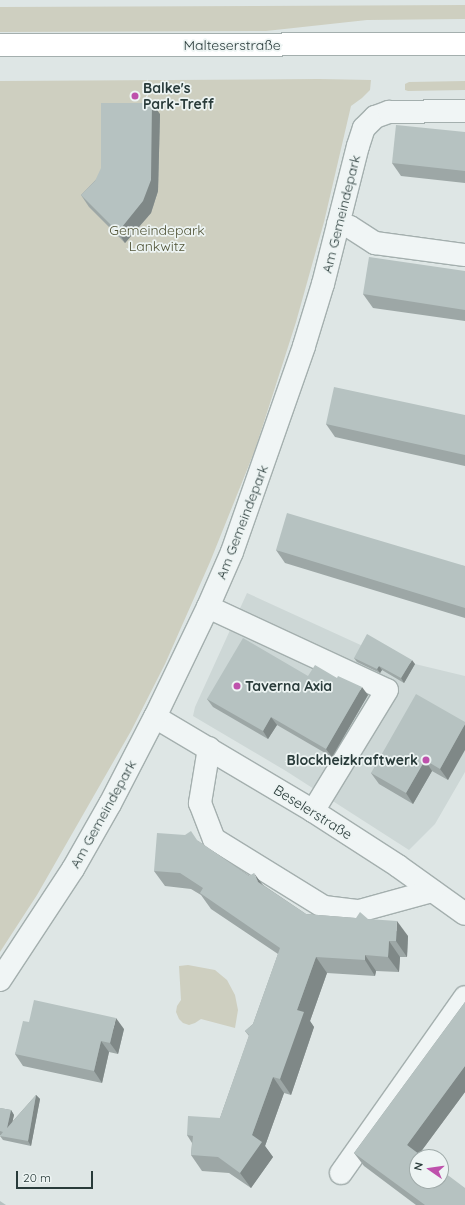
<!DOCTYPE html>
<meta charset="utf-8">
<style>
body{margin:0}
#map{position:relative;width:465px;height:1205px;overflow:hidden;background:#dee6e5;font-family:Quicksand,sans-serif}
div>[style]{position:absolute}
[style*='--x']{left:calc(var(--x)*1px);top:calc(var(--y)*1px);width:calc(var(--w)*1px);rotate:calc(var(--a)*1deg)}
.built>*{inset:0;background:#cdd7d6}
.green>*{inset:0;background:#cecfc0}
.roads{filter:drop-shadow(1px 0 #a4afae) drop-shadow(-1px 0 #a4afae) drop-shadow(0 1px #a4afae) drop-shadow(0 -1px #a4afae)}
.minor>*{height:22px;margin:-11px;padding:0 11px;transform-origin:11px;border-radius:11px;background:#f0f5f5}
.major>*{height:22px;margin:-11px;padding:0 11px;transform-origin:11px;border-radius:11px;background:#fff}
.wall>*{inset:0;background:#9da7a6}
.shaded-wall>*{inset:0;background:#7f8887}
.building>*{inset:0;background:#b6c2c1}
.dots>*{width:11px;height:11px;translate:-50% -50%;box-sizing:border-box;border:2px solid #edf4f3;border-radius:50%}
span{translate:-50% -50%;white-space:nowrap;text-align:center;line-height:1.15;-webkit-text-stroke:3.5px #edf4f3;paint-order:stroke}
.street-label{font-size:14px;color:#293b3a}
.poi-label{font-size:14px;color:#293b3a;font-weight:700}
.left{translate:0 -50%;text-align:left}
.right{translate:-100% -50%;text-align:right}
.park-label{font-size:14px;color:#525538}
.north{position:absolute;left:409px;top:1149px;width:40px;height:40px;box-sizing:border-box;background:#edf4f3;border:1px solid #9faaa9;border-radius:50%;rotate:283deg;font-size:11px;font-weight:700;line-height:16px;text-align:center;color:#293b3a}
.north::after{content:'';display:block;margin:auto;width:14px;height:18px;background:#be51ac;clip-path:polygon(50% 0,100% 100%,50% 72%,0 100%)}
.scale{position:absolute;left:16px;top:1171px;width:77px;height:18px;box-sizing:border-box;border:2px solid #293b3a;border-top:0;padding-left:5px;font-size:12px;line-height:14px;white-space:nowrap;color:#293b3a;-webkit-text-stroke:3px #edf4f3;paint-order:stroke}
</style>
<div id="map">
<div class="built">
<div style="clip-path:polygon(247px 593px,365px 647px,415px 664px,465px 676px,465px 772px,435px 824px,409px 850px,286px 771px,193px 716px,195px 707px)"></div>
</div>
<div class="green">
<div style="clip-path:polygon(465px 5px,465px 19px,367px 20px,266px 31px,0 32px,0 7px)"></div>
<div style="clip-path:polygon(319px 79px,371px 80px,370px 90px,362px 98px,351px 106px,324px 222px,296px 322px,255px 450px,210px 562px,165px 664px,131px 731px,37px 895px,0 952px,0 81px)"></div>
<div style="clip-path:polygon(465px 81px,465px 90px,408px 91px,405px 90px,405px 84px,409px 82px)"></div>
<div style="clip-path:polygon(188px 965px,215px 970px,227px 980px,235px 995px,238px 1010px,235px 1028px,201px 1019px,195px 1023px,189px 1025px,183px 1023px,179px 1019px,176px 1012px,177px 1006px,181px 1000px,179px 966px)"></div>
</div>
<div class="roads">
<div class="minor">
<div style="--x:338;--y:224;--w:12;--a:14"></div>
<div style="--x:350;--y:227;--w:30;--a:33"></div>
<div style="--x:375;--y:243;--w:91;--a:7.6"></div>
<div style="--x:208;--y:607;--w:197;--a:24.9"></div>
<div style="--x:387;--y:690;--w:142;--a:121.4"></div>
<div style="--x:155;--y:717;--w:184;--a:30.7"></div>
<div style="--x:313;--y:811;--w:101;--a:32.9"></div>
<div style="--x:398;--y:866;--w:82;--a:35.6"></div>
<div style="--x:209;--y:748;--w:56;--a:99.3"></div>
<div style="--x:200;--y:803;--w:39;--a:69"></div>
<div style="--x:214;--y:839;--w:129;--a:31.7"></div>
<div style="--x:324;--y:907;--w:35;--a:7"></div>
<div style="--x:359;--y:911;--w:76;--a:-15.3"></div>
<div style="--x:0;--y:980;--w:133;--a:-56.7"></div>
<div style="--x:73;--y:869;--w:75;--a:-60.4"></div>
<div style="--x:110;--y:804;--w:98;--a:-62.7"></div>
<div style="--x:155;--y:717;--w:122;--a:-64.3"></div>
<div style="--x:208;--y:607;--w:60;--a:-66.4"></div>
<div style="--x:232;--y:552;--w:218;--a:-70.7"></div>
<div style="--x:304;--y:346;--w:65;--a:-73"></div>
<div style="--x:323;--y:284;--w:142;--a:-75.8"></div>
<div style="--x:358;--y:146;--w:19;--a:-72"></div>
<div style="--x:364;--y:128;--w:16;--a:-45"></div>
<div style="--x:375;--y:117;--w:15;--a:-20"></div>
<div style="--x:389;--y:112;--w:76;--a:-0.8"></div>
<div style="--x:341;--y:1173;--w:215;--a:-54.8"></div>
</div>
<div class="major">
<div style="--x:0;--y:45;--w:465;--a:-0.1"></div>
</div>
</div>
<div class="wall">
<div style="clip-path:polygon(160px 114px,158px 191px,151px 213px,125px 243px,89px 207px,81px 195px)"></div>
<div style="clip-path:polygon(465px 132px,465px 183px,401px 176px,392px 163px)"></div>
<div style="clip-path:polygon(465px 271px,465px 321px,373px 308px,363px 294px)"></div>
<div style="clip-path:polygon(465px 415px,465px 466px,335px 437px,326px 424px)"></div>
<div style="clip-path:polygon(276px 550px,465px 566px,465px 618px,285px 563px)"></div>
<div style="clip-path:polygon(354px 658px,415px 664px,404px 683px,382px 670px,380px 673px,357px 662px)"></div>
<div style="clip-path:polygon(308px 676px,337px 678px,368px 695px,332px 757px,277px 725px,268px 739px,213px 707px,207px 699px)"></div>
<div style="clip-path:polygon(465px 722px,448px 780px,432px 771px,413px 804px,379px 784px,371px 773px)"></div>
<div style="clip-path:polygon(198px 841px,306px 914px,368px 919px,408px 936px,407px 957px,400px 957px,399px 972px,376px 971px,375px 976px,327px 973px,310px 1021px,314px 1027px,291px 1095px,284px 1093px,265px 1146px,273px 1157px,251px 1188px,229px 1173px,202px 1171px,191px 1155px,192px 1143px,187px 1135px,220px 1118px,249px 1036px,245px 1031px,253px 1024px,278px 954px,211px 909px,201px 895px,191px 889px,165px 886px,154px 871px)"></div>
<div style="clip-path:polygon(465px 1002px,465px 1092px,419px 1154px,465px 1205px,416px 1205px,364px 1166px,354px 1153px)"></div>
<div style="clip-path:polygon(29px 1022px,124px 1029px,118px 1054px,109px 1052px,102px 1083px,23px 1066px,15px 1054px)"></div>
<div style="clip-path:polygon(36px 1095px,40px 1099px,31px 1146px,3px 1140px,0 1136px,1px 1135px,0 1135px,0 1108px,11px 1110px,14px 1115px,12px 1122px)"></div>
</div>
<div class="shaded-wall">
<div style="clip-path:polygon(152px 103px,160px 114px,158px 191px,151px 213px,125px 243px,118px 232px)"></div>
<div style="clip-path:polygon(412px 660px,415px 664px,404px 683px,401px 678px)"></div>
<div style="clip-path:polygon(379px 666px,382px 670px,380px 673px,377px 669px)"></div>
<div style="clip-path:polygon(362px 687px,368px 695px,332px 757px,326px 749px)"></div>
<div style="clip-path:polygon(271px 717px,277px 725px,268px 739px,263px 731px)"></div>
<div style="clip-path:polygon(465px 724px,465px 750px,448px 780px,440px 769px)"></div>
<div style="clip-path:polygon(425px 760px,432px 771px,413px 804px,406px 793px)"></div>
<div style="clip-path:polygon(254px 873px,265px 888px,258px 882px)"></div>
<div style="clip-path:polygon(397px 921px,408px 936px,407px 957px,396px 941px)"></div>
<div style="clip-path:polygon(389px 941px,400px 957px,399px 972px,388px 957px)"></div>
<div style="clip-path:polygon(365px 955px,376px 971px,375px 976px,365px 960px)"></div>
<div style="clip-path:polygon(316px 957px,327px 973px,310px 1021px,314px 1027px,291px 1095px,280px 1079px,297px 1010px)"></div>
<div style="clip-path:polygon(116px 1018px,124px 1029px,118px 1054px,110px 1043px)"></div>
<div style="clip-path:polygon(101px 1041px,109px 1052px,102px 1083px,94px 1071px)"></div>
<div style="clip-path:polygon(465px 1066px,465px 1092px,417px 1157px,407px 1145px)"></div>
<div style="clip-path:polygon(273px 1077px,284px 1093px,265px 1146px,273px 1157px,251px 1188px,240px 1173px,252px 1135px)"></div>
<div style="clip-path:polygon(36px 1095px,40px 1099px,31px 1146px,28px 1141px)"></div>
<div style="clip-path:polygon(11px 1110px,14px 1115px,10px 1133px,7px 1128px)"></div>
</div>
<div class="building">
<div style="clip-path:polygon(101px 103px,152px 103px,151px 180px,143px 201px,118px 232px,81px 195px,95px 181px,101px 168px)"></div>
<div style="clip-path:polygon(396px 125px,465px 132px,465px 171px,392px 163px)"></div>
<div style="clip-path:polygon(369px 257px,465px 271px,465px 310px,363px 294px)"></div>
<div style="clip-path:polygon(334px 387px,465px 415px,465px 455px,326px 424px)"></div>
<div style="clip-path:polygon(287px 513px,465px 566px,465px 608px,276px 550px)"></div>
<div style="clip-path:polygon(367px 634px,412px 660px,401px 678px,379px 666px,377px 669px,354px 658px)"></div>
<div style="clip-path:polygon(243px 638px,308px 676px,315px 665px,337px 678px,338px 676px,362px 687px,326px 749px,271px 717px,263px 731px,207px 699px)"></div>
<div style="clip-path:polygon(416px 694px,465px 722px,465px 724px,440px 769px,425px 760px,406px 793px,371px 773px)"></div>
<div style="clip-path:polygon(191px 831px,197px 840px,249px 876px,254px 873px,258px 882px,306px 914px,356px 918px,360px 912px,368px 919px,397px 921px,396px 941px,389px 941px,388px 957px,365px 955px,365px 960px,316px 957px,297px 1010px,304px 1012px,280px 1079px,273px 1077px,252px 1135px,262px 1142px,240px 1173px,218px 1157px,191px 1155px,193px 1136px,187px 1135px,188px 1116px,220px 1118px,249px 1035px,245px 1031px,253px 1024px,280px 948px,200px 893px,203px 888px,180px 873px,154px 871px,157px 833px,185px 835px)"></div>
<div style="clip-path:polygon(34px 1000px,116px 1018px,110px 1043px,101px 1041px,94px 1071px,15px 1054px,23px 1021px,29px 1022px)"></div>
<div style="clip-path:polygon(465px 1002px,465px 1066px,407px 1145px,423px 1157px,417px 1157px,417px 1181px,441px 1181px,441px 1170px,465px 1188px,465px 1205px,425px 1205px,354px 1153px)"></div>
<div style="clip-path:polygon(36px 1095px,28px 1141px,0 1136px,3px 1132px,0 1131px,0 1108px,11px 1110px,7px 1128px)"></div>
<div style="clip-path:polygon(0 1201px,6px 1205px,0 1205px)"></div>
</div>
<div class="dots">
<div style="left:135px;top:96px;background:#be51ac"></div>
<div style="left:237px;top:686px;background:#be51ac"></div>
<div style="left:426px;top:760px;background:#be51ac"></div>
</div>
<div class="street-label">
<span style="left:232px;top:45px">Malteserstraße</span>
<span style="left:341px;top:214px;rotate:-76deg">Am Gemeindepark</span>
<span style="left:242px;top:522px;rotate:-69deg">Am Gemeindepark</span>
<span style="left:313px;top:812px;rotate:32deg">Beselerstraße</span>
<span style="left:103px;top:814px;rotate:-61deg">Am Gemeindepark</span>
</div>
<div class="poi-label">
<span class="left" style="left:143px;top:96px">Balke's<br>Park-Treff</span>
<span class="left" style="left:245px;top:686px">Taverna Axia</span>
<span class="right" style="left:418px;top:760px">Blockheizkraftwerk</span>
</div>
<div class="park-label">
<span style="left:157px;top:238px">Gemeindepark<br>Lankwitz</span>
</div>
<div class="north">N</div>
<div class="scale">20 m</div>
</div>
